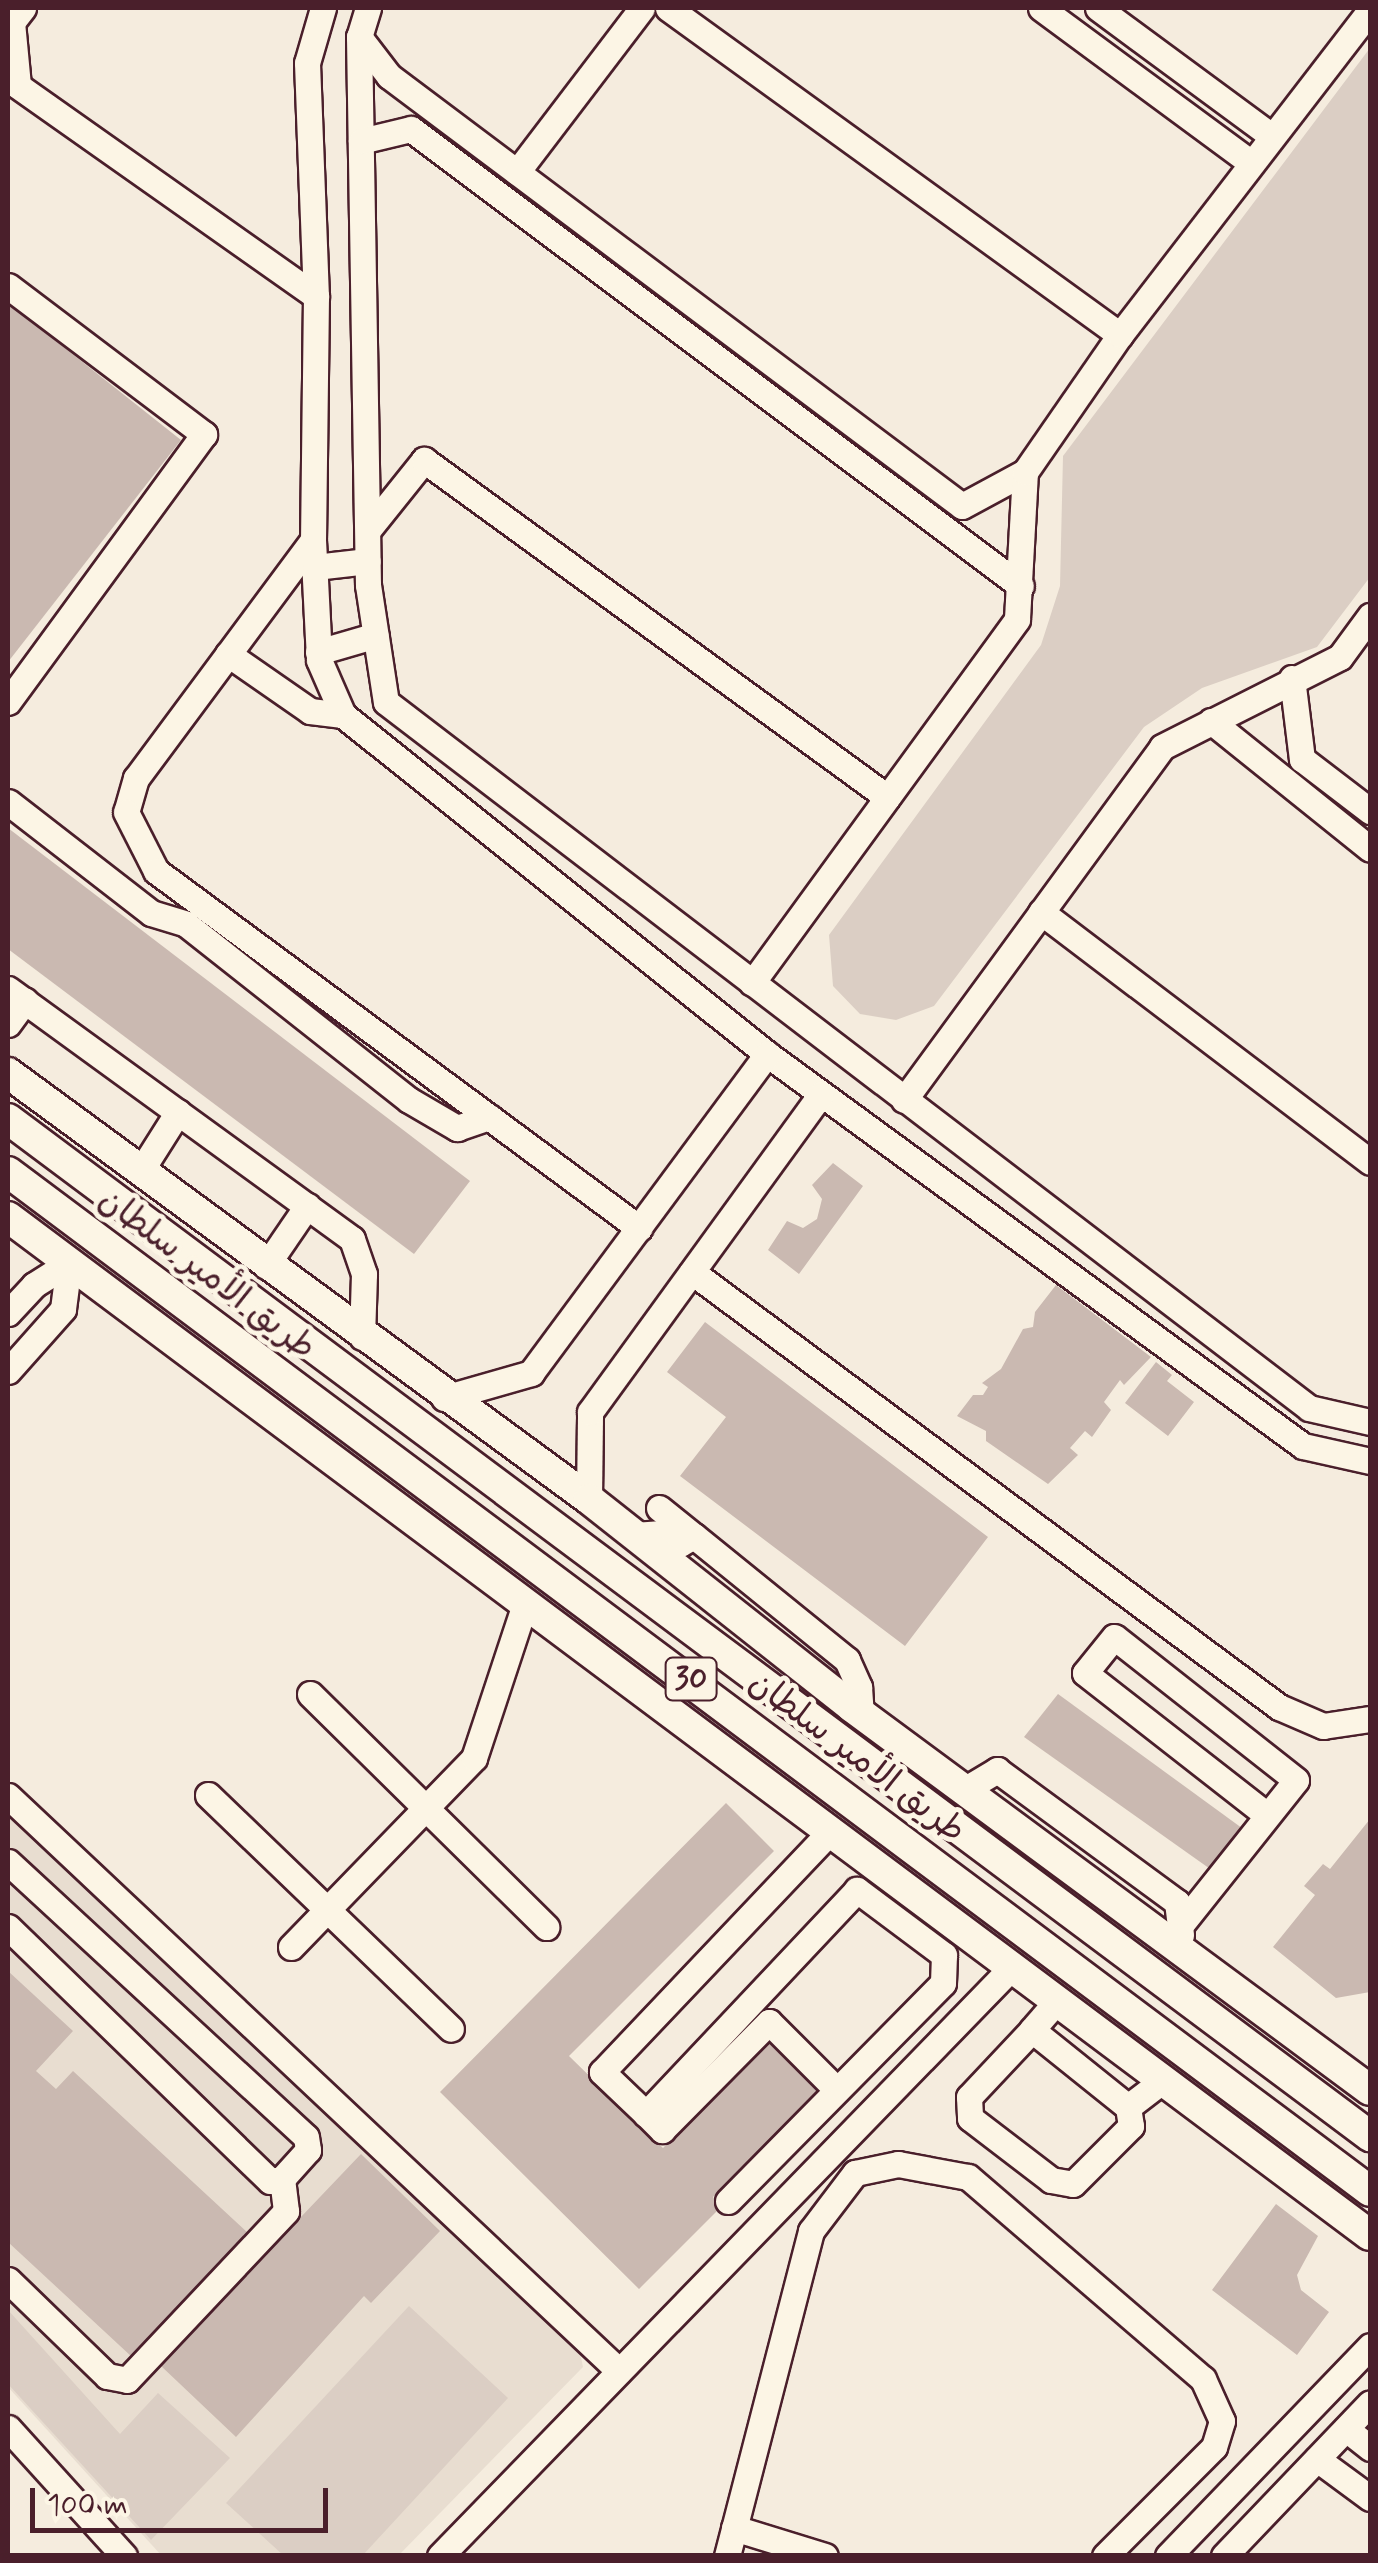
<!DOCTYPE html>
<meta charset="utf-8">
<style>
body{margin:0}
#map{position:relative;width:1378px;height:2563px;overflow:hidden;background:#f5ecde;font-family:Mynerve,"Playpen Sans Arabic",sans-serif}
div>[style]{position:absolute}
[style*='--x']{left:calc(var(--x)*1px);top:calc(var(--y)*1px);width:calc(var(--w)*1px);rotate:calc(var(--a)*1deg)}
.built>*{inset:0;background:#e8ddd0}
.green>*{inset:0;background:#dbcec4}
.building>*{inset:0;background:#cab9b1}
.roads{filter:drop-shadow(2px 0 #4a1f2b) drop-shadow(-2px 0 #4a1f2b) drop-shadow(0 2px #4a1f2b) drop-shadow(0 -2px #4a1f2b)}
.minor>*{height:25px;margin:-12.5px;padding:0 12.5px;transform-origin:12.5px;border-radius:12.5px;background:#fcf5e5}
.major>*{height:30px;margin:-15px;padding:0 15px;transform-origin:15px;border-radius:15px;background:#fcf5e5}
span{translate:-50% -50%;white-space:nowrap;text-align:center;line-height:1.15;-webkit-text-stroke:10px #fcf5e5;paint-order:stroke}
.shield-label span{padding:2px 8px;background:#fcf5e5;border:2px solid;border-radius:8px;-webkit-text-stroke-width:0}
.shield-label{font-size:32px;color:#4a1f2b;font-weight:700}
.street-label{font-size:35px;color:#4a1f2b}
.frame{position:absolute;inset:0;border:10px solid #4a1f2b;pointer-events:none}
.scale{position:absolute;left:30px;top:2488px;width:298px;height:45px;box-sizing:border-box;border:5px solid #4a1f2b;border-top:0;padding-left:12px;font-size:30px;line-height:35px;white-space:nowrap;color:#4a1f2b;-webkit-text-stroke:8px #fcf5e5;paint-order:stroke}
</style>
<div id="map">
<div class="built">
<div style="clip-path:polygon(8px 1812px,579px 2348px,583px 2367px,398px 2556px,161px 2555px,8px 2387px)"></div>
</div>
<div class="green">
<div style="clip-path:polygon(1370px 48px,1370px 577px,1317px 647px,1202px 688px,1144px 727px,934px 1006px,896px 1020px,860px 1014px,833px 986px,829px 935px,1041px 645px,1060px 586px,1063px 456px)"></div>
<div style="clip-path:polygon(409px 2306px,508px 2398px,363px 2555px,283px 2555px,226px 2503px)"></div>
<div style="clip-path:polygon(8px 2310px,120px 2434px,158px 2393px,230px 2458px,151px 2540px,8px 2384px)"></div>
</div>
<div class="building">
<div style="clip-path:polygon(8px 303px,181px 440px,8px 662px)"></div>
<div style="clip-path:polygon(8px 828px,470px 1181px,414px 1254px,8px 949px)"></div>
<div style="clip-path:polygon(833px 1163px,863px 1186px,799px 1274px,768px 1250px,787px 1221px,803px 1228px,817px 1219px,822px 1199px,812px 1185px)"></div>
<div style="clip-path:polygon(1056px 1285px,1151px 1357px,1124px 1385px,1120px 1380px,1104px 1402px,1111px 1410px,1092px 1437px,1085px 1431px,1070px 1448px,1078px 1455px,1048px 1484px,986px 1441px,986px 1431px,957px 1416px,973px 1395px,983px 1395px,988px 1387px,982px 1383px,1001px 1369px,1023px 1329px,1033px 1327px,1035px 1312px)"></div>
<div style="clip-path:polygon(705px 1322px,988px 1537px,905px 1646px,680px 1476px,726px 1417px,667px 1372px)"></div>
<div style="clip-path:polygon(1156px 1362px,1172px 1375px,1167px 1381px,1194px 1402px,1168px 1436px,1125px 1403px)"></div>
<div style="clip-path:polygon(1058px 1694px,1246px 1831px,1213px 1871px,1024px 1737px)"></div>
<div style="clip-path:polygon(726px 1803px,774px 1851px,569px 2056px,663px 2148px,768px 2042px,818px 2091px,713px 2197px,719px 2209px,639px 2289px,440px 2092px)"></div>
<div style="clip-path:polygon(1370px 1819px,1370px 1992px,1336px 1998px,1273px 1947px,1315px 1895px,1304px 1886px,1323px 1864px,1330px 1869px)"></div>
<div style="clip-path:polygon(8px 1971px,73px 2031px,36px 2071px,56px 2089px,73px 2071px,248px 2233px,132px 2357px,8px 2242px)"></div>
<div style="clip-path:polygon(361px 2154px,440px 2231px,371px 2303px,364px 2296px,236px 2437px,160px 2365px)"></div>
<div style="clip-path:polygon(1276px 2204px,1318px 2236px,1297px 2275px,1301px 2290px,1329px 2312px,1297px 2355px,1212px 2290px)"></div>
</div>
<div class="roads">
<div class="minor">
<div style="--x:23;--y:8;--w:18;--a:128"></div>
<div style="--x:12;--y:22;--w:64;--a:84.6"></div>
<div style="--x:18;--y:86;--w:365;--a:35.2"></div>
<div style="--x:323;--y:8;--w:57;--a:106.2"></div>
<div style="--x:307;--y:63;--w:233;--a:87.8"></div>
<div style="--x:316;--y:296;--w:244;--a:90.7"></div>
<div style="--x:313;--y:540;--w:120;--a:87.1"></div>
<div style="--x:319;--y:660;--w:60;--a:66.4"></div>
<div style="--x:343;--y:715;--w:543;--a:38.64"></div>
<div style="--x:767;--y:1054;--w:664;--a:36.18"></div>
<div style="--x:1303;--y:1446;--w:69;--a:12.6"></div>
<div style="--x:368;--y:8;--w:30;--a:107"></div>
<div style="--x:359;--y:37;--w:548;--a:89.06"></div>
<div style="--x:368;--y:585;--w:118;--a:81.3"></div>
<div style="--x:386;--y:702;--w:1162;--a:37.41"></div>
<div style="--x:1309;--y:1408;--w:63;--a:12.9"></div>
<div style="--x:668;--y:8;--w:558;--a:35.88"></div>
<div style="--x:1041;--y:8;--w:261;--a:36.4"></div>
<div style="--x:1098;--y:8;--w:214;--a:36.4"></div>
<div style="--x:359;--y:37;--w:49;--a:52.4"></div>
<div style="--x:389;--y:76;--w:716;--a:36.89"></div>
<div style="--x:962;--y:506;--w:72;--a:-28.4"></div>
<div style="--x:361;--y:141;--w:51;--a:-13.5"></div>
<div style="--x:411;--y:129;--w:762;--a:36.84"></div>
<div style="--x:517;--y:172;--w:206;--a:-52.7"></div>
<div style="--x:8;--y:286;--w:246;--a:37.1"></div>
<div style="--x:204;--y:434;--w:332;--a:126.2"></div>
<div style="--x:368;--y:530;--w:90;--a:-51.3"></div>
<div style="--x:424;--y:460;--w:573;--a:36.05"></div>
<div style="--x:313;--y:540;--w:297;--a:126.6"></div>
<div style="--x:136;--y:778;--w:35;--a:106"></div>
<div style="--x:126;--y:812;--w:66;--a:63"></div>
<div style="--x:156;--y:871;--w:601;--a:36.47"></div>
<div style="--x:315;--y:567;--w:53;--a:-6.5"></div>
<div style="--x:318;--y:652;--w:60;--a:-16.3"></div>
<div style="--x:228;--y:654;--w:100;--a:34.8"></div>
<div style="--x:310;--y:711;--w:33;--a:7"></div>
<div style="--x:1292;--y:678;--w:82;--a:83"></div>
<div style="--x:1302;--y:759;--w:86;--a:37.4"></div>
<div style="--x:1211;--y:721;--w:204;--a:38.8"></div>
<div style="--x:8;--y:802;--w:181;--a:37.8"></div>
<div style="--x:151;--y:913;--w:37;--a:17"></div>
<div style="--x:186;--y:924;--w:284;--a:38.3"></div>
<div style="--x:409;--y:1100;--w:56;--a:30.3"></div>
<div style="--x:457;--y:1128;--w:34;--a:-19"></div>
<div style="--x:1041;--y:912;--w:413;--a:37.2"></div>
<div style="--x:752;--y:983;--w:450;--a:-53.9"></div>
<div style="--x:1017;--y:619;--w:147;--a:-86.9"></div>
<div style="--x:1025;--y:472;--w:167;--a:-55.3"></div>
<div style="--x:1120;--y:335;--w:410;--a:-52.4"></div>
<div style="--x:8;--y:989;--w:425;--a:36"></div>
<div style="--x:352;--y:1239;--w:37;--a:71"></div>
<div style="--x:364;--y:1274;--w:63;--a:91.8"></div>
<div style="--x:8;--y:1024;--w:29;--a:-54"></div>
<div style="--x:904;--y:1100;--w:437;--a:-53.8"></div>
<div style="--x:1162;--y:747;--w:199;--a:-26.8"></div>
<div style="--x:1340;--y:657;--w:51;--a:-53.8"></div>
<div style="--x:140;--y:1172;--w:71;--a:-57.7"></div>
<div style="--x:266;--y:1266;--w:73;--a:-55.7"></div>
<div style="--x:692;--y:1272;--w:731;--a:36.54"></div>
<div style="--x:1279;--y:1707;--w:48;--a:23.4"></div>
<div style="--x:1323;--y:1726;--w:48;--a:-8.5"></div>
<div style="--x:8;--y:1313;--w:38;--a:-47"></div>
<div style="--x:34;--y:1285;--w:41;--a:-32.2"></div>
<div style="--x:8;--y:1371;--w:83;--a:-48.4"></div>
<div style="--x:63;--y:1309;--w:46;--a:-82.6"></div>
<div style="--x:444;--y:1398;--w:91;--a:-16"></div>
<div style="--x:531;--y:1373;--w:397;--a:-53.5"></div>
<div style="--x:589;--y:1499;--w:87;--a:-89.3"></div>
<div style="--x:590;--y:1412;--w:393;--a:-54"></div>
<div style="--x:659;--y:1508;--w:45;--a:38.7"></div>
<div style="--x:634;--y:1535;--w:28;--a:-4"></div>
<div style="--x:662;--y:1533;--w:21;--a:31"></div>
<div style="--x:680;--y:1544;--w:16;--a:-30"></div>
<div style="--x:694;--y:1536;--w:197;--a:39"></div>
<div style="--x:847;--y:1660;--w:30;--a:66"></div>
<div style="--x:859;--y:1687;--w:27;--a:86"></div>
<div style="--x:310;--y:1694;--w:332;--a:44.6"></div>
<div style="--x:964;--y:1790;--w:39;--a:-31"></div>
<div style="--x:997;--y:1770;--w:223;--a:36.3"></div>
<div style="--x:1177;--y:1902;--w:33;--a:83"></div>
<div style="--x:208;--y:1795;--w:337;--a:43.9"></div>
<div style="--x:8;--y:1796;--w:839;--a:43.26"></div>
<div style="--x:8;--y:1862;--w:405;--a:42.7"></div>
<div style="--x:306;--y:2137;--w:13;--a:81"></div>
<div style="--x:308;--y:2150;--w:39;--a:132"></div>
<div style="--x:282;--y:2179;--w:12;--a:171"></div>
<div style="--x:270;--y:2181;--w:365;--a:-135.9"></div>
<div style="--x:1180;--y:1926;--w:186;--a:-51.5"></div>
<div style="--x:1296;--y:1780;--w:231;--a:-141.8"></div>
<div style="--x:1114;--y:1637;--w:46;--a:128.9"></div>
<div style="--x:1085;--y:1673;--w:231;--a:38"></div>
<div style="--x:291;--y:1947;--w:263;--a:-45.9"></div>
<div style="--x:474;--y:1758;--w:162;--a:-71.7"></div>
<div style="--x:1056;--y:2002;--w:37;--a:131"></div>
<div style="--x:1032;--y:2030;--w:123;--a:38.7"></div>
<div style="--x:1128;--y:2107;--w:43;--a:-37.4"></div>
<div style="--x:1032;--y:2030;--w:92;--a:133.2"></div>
<div style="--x:969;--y:2097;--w:21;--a:87"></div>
<div style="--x:970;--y:2118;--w:102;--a:37.4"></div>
<div style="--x:1051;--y:2180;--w:22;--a:10"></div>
<div style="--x:1073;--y:2184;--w:82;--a:-45"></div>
<div style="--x:1131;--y:2126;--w:19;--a:-99"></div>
<div style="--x:646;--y:2114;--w:23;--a:45"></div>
<div style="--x:662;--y:2130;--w:152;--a:-45.3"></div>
<div style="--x:769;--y:2022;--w:96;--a:45"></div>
<div style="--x:728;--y:2201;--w:306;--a:-45.4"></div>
<div style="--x:943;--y:1983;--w:28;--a:-88"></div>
<div style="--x:944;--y:1955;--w:109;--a:-143.2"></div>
<div style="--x:857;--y:1890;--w:308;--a:133.3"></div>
<div style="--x:646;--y:2114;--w:61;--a:-136.3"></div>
<div style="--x:602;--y:2072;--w:331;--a:-46.5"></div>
<div style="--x:8;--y:2280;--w:138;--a:44.1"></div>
<div style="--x:107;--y:2376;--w:20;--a:11"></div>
<div style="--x:127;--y:2380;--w:232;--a:-46.7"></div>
<div style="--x:286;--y:2211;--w:32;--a:-97"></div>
<div style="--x:8;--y:2428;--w:173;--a:47.8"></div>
<div style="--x:1346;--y:2429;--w:31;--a:38"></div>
<div style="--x:1317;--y:2459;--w:66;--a:36.3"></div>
<div style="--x:734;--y:2528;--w:95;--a:17.1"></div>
<div style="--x:440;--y:2556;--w:820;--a:-45.84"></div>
<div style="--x:727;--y:2556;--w:336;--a:-75.5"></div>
<div style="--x:811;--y:2231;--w:73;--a:-52.8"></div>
<div style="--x:855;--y:2173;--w:44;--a:-11.8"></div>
<div style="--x:898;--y:2164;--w:71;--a:10.5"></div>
<div style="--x:968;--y:2177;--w:310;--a:40.7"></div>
<div style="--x:1203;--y:2379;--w:46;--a:65.7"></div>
<div style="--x:1222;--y:2421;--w:27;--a:107"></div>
<div style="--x:1214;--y:2447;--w:154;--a:135"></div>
<div style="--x:1168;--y:2556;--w:291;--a:-46.1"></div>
<div style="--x:1224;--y:2556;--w:211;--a:-46.3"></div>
</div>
<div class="major">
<div style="--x:8;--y:1073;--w:720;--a:36.25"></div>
<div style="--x:589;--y:1499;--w:335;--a:38.3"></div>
<div style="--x:852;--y:1707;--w:644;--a:36.48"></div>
<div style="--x:8;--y:1119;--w:1700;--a:36.75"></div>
<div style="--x:8;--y:1172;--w:1701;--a:36.8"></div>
<div style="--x:8;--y:1217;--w:1700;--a:36.78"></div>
</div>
</div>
<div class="shield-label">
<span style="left:691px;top:1679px">30</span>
</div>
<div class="street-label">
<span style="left:207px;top:1274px;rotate:37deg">طريق الأمير سلطان</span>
<span style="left:857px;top:1757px;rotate:37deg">طريق الأمير سلطان</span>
</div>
<div class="frame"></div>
<div class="scale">100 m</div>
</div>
